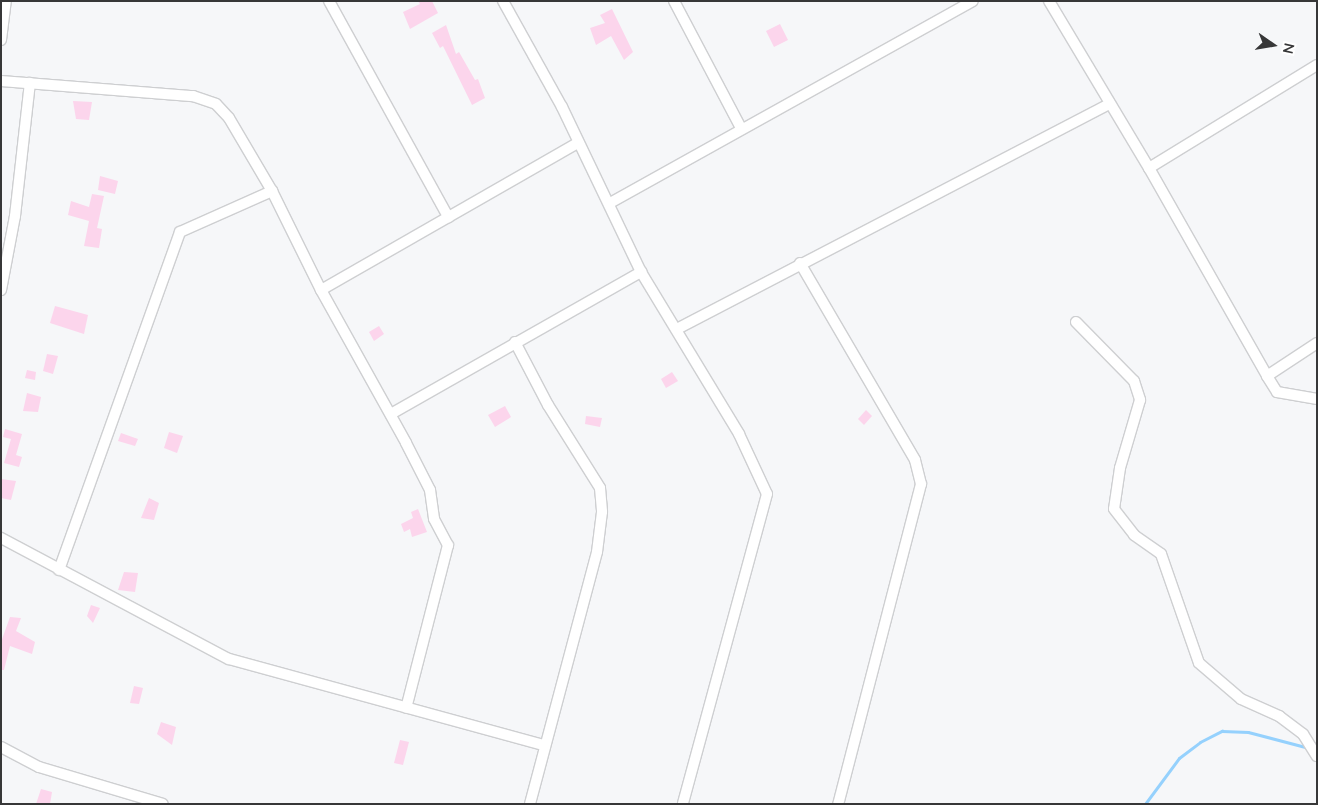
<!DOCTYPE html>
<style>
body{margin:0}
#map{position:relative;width:1318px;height:805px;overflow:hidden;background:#f6f7f9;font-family:"Nunito Sans",sans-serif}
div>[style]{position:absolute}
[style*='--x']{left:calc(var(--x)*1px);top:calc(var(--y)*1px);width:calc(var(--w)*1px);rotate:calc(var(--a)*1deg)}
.stream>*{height:3px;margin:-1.5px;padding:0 1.5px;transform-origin:1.5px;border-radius:1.5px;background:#95d1fd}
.building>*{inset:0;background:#fcd5ec}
.roads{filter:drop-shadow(1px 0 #cecfd1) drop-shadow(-1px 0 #cecfd1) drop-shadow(0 1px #cecfd1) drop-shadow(0 -1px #cecfd1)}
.minor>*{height:10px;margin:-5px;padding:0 5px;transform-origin:5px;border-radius:5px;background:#fff}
span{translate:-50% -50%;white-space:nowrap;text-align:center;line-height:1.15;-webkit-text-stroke:4px #fff;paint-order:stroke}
.frame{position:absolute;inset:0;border:2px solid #373738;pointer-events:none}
.north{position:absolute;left:1248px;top:20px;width:50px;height:50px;-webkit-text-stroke:4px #fff;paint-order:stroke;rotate:103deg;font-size:14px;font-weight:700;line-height:20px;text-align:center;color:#373738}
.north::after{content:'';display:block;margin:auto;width:18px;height:22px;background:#373738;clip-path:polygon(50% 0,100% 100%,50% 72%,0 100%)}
</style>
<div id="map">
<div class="stream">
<div style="--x:1145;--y:804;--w:57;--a:-53.5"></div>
<div style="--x:1179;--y:758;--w:26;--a:-37"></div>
<div style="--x:1200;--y:742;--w:25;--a:-27"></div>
<div style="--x:1222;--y:731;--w:26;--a:2"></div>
<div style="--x:1248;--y:732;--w:63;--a:14.7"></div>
</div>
<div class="building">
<div style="clip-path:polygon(418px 1px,432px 1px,438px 13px,410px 29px,403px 12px,420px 4px)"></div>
<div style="clip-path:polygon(612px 9px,633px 52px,624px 60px,611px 36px,596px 45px,590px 28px,605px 23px,600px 15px)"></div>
<div style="clip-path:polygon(780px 24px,788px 40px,774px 47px,766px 31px)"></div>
<div style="clip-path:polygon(446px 25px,456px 54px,459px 52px,475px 80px,478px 79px,485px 98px,472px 105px,443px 46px,440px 48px,432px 33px)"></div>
<div style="clip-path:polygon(73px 101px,92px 102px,89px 120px,76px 119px)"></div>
<div style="clip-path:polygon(100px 176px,118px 181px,115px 194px,98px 190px)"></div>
<div style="clip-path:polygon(92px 194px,104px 196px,97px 228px,102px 229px,99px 248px,84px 246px,89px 221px,68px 215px,71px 201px,89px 207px)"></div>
<div style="clip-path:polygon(55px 306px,88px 315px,84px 334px,50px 323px)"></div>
<div style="clip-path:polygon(379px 326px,384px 334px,374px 341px,369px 332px)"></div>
<div style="clip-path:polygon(47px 354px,58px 356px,53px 374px,43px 371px)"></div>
<div style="clip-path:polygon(27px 370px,36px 372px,35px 380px,25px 378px)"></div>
<div style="clip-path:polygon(672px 372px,678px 381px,666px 388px,661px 379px)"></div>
<div style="clip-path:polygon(27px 393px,41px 397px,38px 412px,23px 411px)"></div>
<div style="clip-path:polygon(505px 406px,511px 417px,495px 427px,488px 415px)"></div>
<div style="clip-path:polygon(866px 410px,872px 416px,864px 425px,858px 419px)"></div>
<div style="clip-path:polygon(586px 416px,602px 418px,600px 427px,585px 424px)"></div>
<div style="clip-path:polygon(5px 429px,22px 434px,16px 455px,22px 457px,19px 467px,4px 463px,11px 439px,3px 437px)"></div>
<div style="clip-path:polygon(169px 432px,183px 436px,177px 453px,164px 448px)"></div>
<div style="clip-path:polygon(121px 433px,138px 439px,135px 446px,118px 441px)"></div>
<div style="clip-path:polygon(1px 479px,16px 481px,11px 500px,1px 498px)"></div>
<div style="clip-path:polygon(149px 498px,159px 503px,154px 520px,141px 518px)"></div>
<div style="clip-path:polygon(418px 509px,427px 532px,412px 537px,410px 529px,404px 532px,401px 524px,413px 518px,411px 512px)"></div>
<div style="clip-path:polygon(124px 572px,138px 573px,135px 592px,118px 590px)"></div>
<div style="clip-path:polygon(91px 605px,100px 608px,93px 623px,87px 616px)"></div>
<div style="clip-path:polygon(10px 617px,21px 618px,16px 631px,35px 642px,32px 654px,10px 646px,4px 670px,1px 670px,1px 642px)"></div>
<div style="clip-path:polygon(134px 686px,143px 688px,139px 704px,130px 703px)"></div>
<div style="clip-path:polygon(161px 722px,176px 727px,172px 745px,157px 734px)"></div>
<div style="clip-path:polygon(400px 740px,409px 742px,403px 765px,394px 763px)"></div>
<div style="clip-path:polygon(41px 789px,52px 792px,50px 804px,36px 804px)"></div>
</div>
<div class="roads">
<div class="minor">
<div style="--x:329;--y:1;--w:247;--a:61.1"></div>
<div style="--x:503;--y:1;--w:121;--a:60.9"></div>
<div style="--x:562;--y:107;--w:183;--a:64.4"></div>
<div style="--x:641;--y:272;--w:189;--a:58.8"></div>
<div style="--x:739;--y:434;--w:66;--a:65"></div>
<div style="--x:767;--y:494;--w:321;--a:105.2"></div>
<div style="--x:674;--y:1;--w:144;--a:62.2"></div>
<div style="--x:1049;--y:1;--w:195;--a:59.1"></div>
<div style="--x:1149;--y:168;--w:239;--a:60.4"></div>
<div style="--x:1267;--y:376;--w:19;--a:58"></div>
<div style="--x:1277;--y:392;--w:41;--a:9.9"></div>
<div style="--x:1;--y:40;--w:39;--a:-83"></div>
<div style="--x:1;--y:81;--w:193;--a:4.5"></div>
<div style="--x:193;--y:96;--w:24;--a:19"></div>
<div style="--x:216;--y:104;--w:19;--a:47"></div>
<div style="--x:229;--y:118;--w:85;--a:59.5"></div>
<div style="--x:272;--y:191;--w:110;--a:63.7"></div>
<div style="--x:321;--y:290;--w:175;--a:60.9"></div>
<div style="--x:406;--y:443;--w:53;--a:62.9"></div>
<div style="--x:430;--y:490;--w:29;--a:82"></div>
<div style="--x:434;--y:519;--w:30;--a:62"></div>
<div style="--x:448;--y:545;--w:168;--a:104.4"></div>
<div style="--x:1149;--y:168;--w:197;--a:-31.5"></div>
<div style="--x:610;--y:203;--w:415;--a:-29.1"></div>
<div style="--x:800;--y:263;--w:228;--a:59.7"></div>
<div style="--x:915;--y:460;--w:25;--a:76"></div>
<div style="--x:921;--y:484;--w:331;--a:104.5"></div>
<div style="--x:1;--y:290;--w:75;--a:-79.3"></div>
<div style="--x:15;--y:216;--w:134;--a:-83.6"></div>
<div style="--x:321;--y:290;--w:296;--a:-29.8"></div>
<div style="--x:1076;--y:322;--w:83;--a:45.5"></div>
<div style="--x:1134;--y:381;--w:20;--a:72"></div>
<div style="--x:1140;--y:400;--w:71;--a:106.4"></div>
<div style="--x:1120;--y:468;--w:41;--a:98.3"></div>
<div style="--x:1114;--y:509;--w:33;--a:52"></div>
<div style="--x:1134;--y:535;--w:33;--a:35"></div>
<div style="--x:1161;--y:554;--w:115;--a:70.8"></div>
<div style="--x:1199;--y:663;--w:55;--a:40.6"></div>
<div style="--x:1241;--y:699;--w:42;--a:24.1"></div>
<div style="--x:1279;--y:716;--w:30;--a:37"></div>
<div style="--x:1303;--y:734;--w:26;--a:58"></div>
<div style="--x:677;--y:329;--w:488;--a:-27.5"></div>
<div style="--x:515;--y:342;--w:71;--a:62.4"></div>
<div style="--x:548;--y:405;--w:98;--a:57.9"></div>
<div style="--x:600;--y:488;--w:24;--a:85"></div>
<div style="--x:602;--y:512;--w:40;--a:97.1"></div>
<div style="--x:597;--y:552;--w:261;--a:104.9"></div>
<div style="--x:1267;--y:376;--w:60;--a:-33.4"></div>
<div style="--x:391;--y:414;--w:288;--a:-29.6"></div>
<div style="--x:1;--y:538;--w:258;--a:28"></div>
<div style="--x:229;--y:659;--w:327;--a:15.3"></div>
<div style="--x:59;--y:570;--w:359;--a:-70.3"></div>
<div style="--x:180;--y:232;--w:101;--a:-24"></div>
<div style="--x:1;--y:747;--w:43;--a:27.8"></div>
<div style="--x:39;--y:767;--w:129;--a:16.6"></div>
</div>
</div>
<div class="frame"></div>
<div class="north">N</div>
</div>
